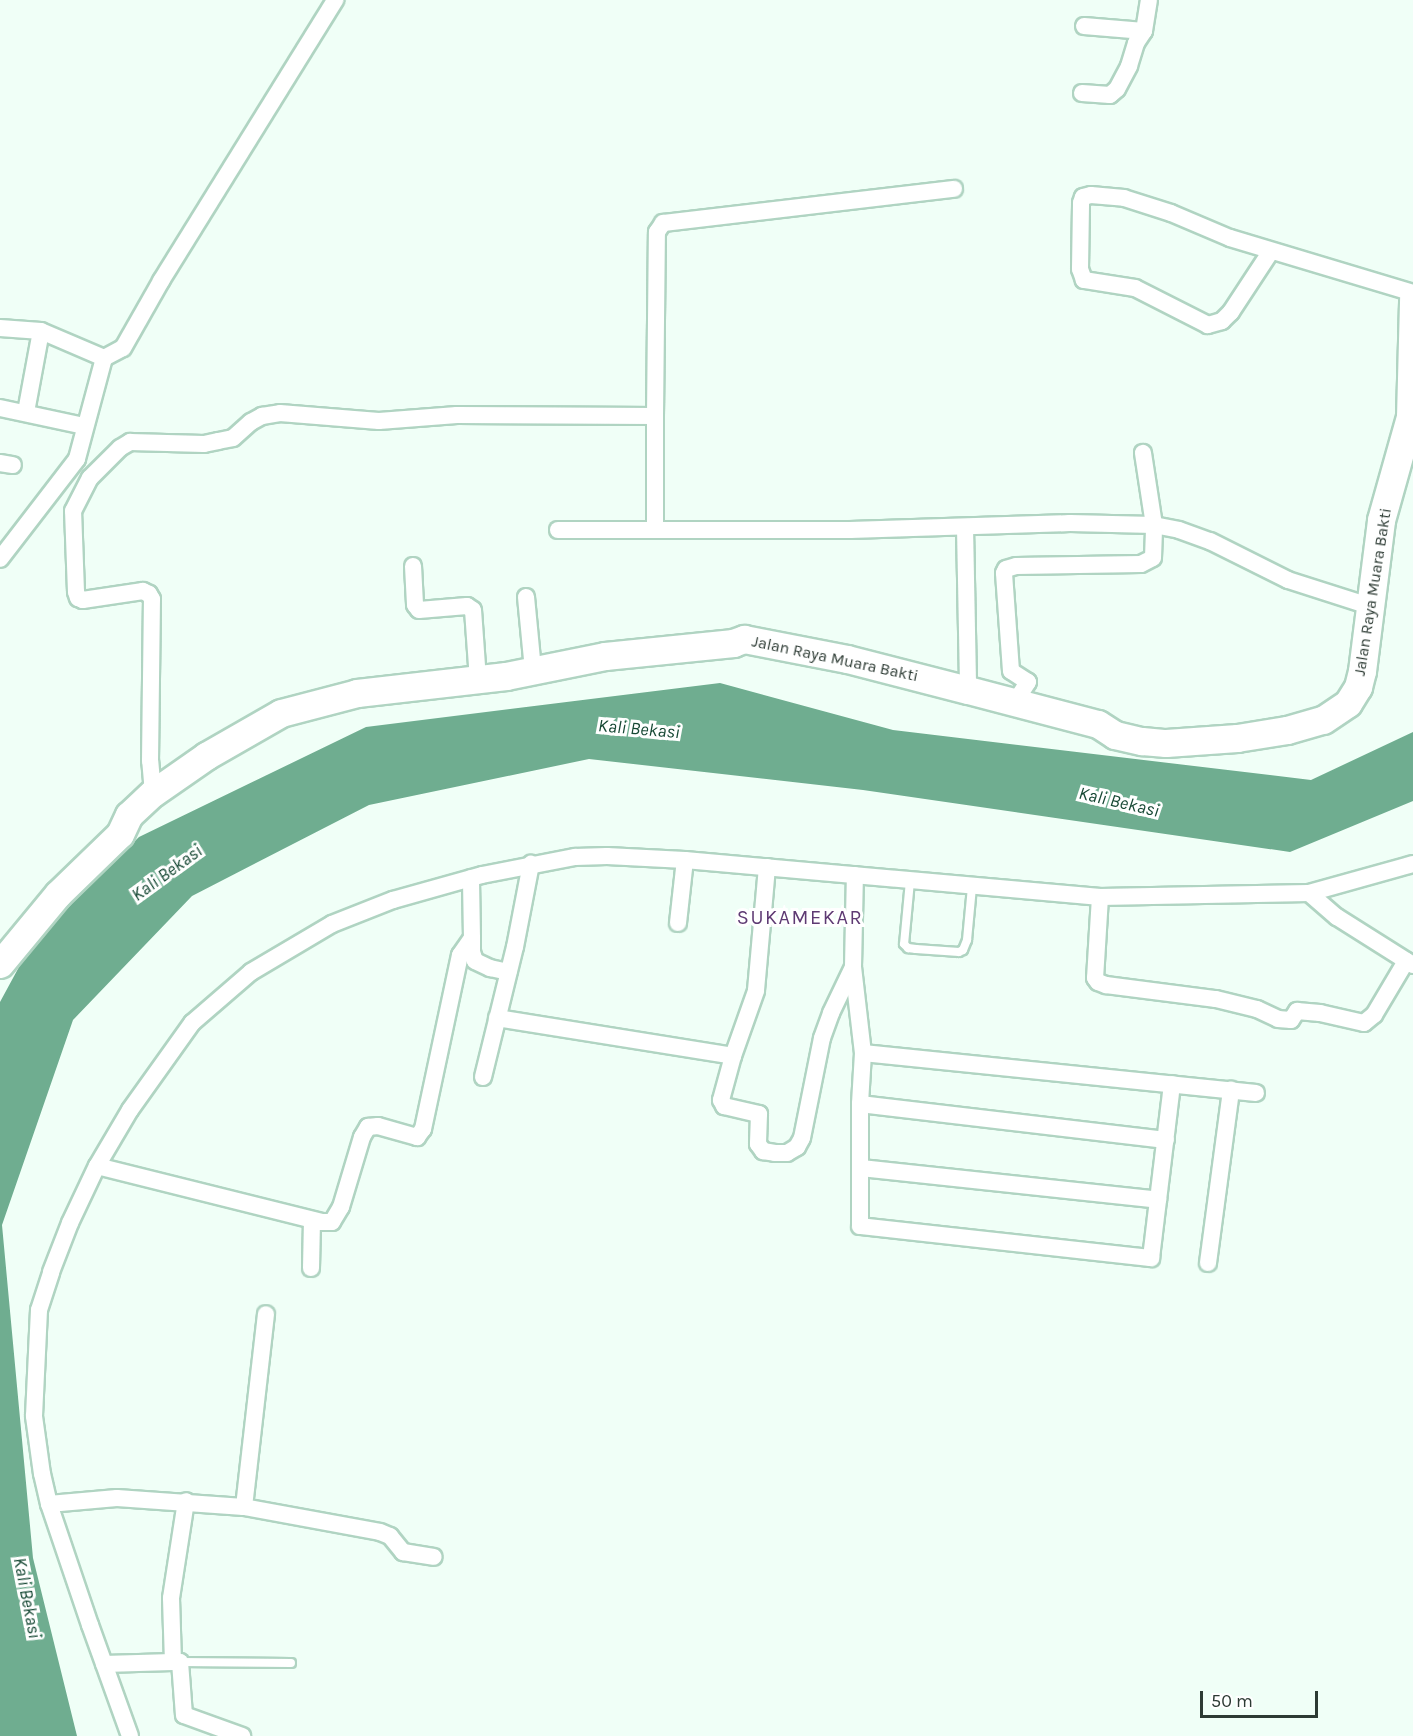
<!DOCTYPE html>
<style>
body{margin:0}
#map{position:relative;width:1413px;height:1736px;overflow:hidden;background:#f0fff7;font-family:Karla,sans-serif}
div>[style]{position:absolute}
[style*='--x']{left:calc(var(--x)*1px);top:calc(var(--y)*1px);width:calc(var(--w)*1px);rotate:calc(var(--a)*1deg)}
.water>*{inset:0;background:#6fad90}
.roads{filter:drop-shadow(2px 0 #b0d4c2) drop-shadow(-2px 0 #b0d4c2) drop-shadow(0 2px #b0d4c2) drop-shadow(0 -2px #b0d4c2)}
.lane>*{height:8px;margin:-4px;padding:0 4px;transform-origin:4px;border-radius:4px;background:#fff}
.street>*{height:16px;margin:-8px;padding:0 8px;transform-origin:8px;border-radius:8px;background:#fff}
.primary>*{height:27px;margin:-13.5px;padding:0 13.5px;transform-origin:13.5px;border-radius:13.5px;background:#fff}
span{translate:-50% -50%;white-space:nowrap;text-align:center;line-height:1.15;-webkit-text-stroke:6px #fff;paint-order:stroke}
.street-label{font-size:16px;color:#2d3b34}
.water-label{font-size:18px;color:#164834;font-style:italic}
.quarter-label{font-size:20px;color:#5e3a73;letter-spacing:1.5px}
.scale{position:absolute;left:1200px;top:1691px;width:118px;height:27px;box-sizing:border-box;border:3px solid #2d3b34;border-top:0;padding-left:8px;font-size:18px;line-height:21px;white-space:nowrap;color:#2d3b34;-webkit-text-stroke:4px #fff;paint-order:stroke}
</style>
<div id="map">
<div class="water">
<div style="clip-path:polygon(720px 683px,893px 730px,1311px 780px,1413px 732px,1413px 801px,1290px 852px,863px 790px,589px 759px,369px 805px,192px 896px,73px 1020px,2px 1225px,33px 1558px,77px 1736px,0 1736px,0 1002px,32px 943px,139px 837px,366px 727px)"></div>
</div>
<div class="roads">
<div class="lane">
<div style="--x:910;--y:881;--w:63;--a:95.4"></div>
<div style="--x:904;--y:944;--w:6;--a:45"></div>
<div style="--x:908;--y:948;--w:8;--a:7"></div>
<div style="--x:916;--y:949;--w:43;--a:4"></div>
<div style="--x:959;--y:952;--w:4;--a:-27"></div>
<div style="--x:963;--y:950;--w:11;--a:-68"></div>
<div style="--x:967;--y:940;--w:53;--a:-84.6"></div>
<div style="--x:180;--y:1662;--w:111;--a:0.5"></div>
</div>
<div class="street">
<div style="--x:1084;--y:26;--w:60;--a:4.8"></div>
<div style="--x:1082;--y:93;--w:28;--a:4"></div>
<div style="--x:1110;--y:95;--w:9;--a:-41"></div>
<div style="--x:1117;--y:89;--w:26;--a:-62"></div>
<div style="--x:1129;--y:66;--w:24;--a:-73"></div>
<div style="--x:1136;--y:43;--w:14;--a:-56"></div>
<div style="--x:1144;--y:31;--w:31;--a:-81"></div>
<div style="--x:1271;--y:251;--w:73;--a:123.3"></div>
<div style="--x:1231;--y:312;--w:13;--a:135"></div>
<div style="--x:1222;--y:321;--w:15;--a:164"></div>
<div style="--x:1208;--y:325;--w:82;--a:-153.1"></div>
<div style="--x:1135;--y:288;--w:52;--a:-171.1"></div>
<div style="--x:1084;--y:280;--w:12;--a:-110"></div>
<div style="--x:1080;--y:269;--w:66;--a:-89.1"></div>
<div style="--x:1081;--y:203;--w:6;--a:-72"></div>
<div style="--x:1083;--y:197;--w:8;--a:-14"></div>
<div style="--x:1091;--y:195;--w:33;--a:5"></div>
<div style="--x:1124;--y:198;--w:49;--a:17.7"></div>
<div style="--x:1171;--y:213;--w:64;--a:23"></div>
<div style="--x:1230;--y:238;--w:191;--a:16.7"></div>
<div style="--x:0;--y:328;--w:41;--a:4.2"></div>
<div style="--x:41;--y:331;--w:69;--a:23.2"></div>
<div style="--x:104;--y:358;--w:105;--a:105"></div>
<div style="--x:77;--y:459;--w:126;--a:127.6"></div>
<div style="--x:104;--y:358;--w:21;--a:-28"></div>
<div style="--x:123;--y:348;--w:77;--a:-60.4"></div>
<div style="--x:161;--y:281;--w:331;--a:-58.2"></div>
<div style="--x:0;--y:408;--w:86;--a:12.1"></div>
<div style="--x:26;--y:412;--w:82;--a:-79.5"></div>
<div style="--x:655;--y:416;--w:184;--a:-89.4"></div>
<div style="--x:657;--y:232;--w:11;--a:-56"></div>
<div style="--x:663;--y:223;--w:293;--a:-6.7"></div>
<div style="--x:0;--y:463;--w:13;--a:9"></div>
<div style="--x:965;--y:527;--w:163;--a:88.9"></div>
<div style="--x:558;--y:530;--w:292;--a:0"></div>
<div style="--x:850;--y:530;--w:220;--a:-1.8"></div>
<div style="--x:1070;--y:523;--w:84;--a:1.4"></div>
<div style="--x:1154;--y:525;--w:25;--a:11"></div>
<div style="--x:1179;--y:530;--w:33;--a:20"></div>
<div style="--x:1210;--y:541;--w:87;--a:26.6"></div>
<div style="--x:1288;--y:580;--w:85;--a:17.8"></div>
<div style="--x:413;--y:566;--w:39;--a:87"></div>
<div style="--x:415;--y:605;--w:6;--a:51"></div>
<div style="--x:419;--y:610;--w:48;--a:-4.8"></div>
<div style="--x:467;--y:606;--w:7;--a:34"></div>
<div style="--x:473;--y:610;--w:69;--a:85.9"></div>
<div style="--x:526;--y:597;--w:73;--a:84.5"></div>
<div style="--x:1015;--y:702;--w:24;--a:-57"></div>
<div style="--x:1028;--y:682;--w:20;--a:-147"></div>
<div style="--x:1011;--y:671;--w:98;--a:-94.1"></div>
<div style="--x:1004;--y:573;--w:4;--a:-63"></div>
<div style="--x:1006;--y:569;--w:10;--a:-17"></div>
<div style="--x:1016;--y:566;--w:125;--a:-0.9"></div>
<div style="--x:1141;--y:564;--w:13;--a:-27"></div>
<div style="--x:1153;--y:558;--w:33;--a:-88"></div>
<div style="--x:1154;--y:525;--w:73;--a:-98.7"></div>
<div style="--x:153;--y:793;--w:32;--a:-95"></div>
<div style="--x:150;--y:761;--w:162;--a:-89.3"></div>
<div style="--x:152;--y:599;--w:6;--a:-121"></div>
<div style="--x:149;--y:594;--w:7;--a:-153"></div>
<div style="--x:143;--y:591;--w:61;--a:171.5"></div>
<div style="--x:83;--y:600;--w:5;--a:-158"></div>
<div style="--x:78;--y:598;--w:6;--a:-108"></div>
<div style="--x:76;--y:592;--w:81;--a:-92.1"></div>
<div style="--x:73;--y:511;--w:37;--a:-63"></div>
<div style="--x:90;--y:478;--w:42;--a:-45"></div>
<div style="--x:120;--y:448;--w:12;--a:-31"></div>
<div style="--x:130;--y:442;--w:74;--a:1.5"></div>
<div style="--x:204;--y:444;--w:14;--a:-12"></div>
<div style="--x:218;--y:441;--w:15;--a:-11"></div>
<div style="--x:233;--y:438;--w:24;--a:-42"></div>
<div style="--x:251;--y:422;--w:13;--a:-29"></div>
<div style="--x:262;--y:416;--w:18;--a:-9"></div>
<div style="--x:280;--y:413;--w:99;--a:4.6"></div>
<div style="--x:379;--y:421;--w:78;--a:-4.4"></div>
<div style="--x:457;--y:415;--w:198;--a:0.3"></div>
<div style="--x:655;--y:416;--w:113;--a:90"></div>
<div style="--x:767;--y:867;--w:124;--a:95.1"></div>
<div style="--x:756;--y:991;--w:69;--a:109.5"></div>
<div style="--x:733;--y:1056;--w:46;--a:105.3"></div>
<div style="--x:721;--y:1100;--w:7;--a:63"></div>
<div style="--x:724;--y:1106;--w:36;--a:13"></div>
<div style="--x:759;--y:1114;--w:30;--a:92"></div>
<div style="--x:758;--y:1144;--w:9;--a:54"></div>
<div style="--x:763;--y:1151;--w:12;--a:9"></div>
<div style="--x:775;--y:1153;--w:12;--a:0"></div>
<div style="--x:787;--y:1153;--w:12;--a:-31"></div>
<div style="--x:797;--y:1147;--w:10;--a:-61"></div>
<div style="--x:802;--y:1138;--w:102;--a:-78.7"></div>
<div style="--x:822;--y:1038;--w:27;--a:-70"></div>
<div style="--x:831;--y:1013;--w:51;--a:-64.4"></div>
<div style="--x:853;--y:967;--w:92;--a:-88.8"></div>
<div style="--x:1309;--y:893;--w:37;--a:41"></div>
<div style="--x:1337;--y:917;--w:90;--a:32.3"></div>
<div style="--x:1100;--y:897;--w:81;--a:93.5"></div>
<div style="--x:1095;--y:978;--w:5;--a:53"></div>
<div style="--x:1098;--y:982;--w:9;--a:21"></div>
<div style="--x:1106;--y:985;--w:111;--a:7.3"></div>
<div style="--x:1216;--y:999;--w:42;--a:13.7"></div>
<div style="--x:1257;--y:1009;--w:23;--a:25"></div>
<div style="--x:1278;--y:1019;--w:13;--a:4"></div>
<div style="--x:1291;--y:1020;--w:11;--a:-56"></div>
<div style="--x:1297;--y:1011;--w:23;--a:5"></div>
<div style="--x:1320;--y:1013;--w:45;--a:12.8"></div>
<div style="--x:1364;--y:1023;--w:13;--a:-39"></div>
<div style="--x:1374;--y:1015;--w:63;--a:-59.3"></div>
<div style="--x:678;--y:923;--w:63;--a:-83.7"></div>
<div style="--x:472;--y:938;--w:14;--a:90"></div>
<div style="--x:472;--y:952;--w:9;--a:72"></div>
<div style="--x:475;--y:961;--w:17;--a:25"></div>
<div style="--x:490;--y:968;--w:19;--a:12"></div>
<div style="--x:853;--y:967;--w:87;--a:83.4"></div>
<div style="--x:863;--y:1053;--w:51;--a:93.4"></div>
<div style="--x:860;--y:1104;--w:122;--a:90"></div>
<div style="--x:860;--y:1226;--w:293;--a:6.3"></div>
<div style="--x:1151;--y:1258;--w:175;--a:-83.1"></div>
<div style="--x:497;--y:1018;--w:239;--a:9.1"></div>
<div style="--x:863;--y:1053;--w:395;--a:5.8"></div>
<div style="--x:483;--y:1077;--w:134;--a:-76.2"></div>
<div style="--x:515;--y:947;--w:85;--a:-79.1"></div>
<div style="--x:860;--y:1104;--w:308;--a:6.7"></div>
<div style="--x:97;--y:1166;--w:231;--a:14"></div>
<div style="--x:321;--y:1222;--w:11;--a:0"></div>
<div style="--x:332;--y:1222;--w:17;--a:-59"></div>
<div style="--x:341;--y:1207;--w:73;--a:-73.3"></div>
<div style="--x:362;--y:1137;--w:12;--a:-59"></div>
<div style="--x:368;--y:1127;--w:10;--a:-6"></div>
<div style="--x:378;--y:1126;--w:41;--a:15.8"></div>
<div style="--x:417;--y:1137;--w:10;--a:-53"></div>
<div style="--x:423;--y:1129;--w:178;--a:-78"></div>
<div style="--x:460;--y:955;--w:21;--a:-55"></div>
<div style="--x:472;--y:938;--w:60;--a:-91"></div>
<div style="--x:861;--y:1168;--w:299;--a:6.1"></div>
<div style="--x:1208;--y:1263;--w:175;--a:-82.4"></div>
<div style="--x:311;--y:1268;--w:48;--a:-88.8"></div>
<div style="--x:49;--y:1504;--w:68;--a:-5"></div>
<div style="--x:117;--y:1498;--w:127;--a:4.1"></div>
<div style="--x:244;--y:1507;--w:138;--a:10.4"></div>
<div style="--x:380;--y:1532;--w:11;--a:22"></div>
<div style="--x:390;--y:1536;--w:21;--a:51"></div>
<div style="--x:403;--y:1552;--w:31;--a:9"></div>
<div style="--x:244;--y:1507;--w:194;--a:-83.5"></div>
<div style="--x:173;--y:1662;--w:7;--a:0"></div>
<div style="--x:180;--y:1662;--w:53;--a:85.7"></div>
<div style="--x:184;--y:1715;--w:62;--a:19.9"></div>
<div style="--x:104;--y:1664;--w:69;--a:-1.7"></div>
<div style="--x:173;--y:1662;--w:64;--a:-91.8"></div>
<div style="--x:171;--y:1598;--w:98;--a:-81.2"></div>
<div style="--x:130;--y:1736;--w:118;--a:-109.8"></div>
<div style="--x:90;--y:1625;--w:128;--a:-108.7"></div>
<div style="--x:49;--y:1504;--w:31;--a:-103"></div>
<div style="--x:42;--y:1474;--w:59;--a:-97.9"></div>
<div style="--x:34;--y:1416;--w:106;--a:-87.3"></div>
<div style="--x:39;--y:1310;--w:40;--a:-72"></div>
<div style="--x:51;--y:1272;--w:53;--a:-68.8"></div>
<div style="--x:70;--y:1223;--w:63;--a:-64.7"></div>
<div style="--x:97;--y:1166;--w:65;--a:-59.5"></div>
<div style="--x:130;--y:1110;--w:107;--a:-54.5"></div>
<div style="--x:192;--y:1023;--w:78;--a:-40.8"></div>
<div style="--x:251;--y:972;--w:94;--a:-30.7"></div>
<div style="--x:332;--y:924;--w:66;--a:-21.5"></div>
<div style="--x:393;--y:900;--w:92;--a:-15.7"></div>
<div style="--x:482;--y:875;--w:95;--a:-11"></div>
<div style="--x:575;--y:857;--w:32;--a:-2"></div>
<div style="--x:607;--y:856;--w:78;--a:2.9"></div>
<div style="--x:685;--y:860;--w:417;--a:5.1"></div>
<div style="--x:1100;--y:897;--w:209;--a:-1.1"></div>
<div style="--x:1309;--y:893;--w:108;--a:-15.6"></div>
</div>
<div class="primary">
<div style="--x:0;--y:964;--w:91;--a:-50.4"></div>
<div style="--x:58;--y:894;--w:86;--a:-44.1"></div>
<div style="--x:120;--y:834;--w:21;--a:-65"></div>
<div style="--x:129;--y:815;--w:33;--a:-43"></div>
<div style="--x:153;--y:793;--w:65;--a:-34.9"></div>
<div style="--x:206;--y:756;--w:86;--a:-29.8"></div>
<div style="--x:281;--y:713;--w:79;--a:-14.7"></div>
<div style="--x:357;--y:693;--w:150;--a:-6.5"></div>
<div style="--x:506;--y:676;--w:101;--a:-11.4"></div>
<div style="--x:605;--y:656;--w:129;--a:-5.8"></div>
<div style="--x:733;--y:643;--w:12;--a:-20"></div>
<div style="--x:744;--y:639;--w:105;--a:11"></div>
<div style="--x:847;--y:659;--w:125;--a:14.4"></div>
<div style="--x:968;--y:690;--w:134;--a:14.7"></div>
<div style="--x:1098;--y:724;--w:20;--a:33"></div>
<div style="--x:1115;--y:735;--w:28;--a:13"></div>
<div style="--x:1142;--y:741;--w:24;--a:5"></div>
<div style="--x:1166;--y:743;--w:71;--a:-4"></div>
<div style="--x:1237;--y:738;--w:51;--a:-9.1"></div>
<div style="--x:1287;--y:730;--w:37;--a:-16"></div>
<div style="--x:1323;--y:720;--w:30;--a:-34"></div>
<div style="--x:1348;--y:703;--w:19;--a:-58"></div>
<div style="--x:1358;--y:687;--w:16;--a:-76"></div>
<div style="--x:1362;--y:671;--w:152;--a:-82.8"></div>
<div style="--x:1381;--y:520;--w:107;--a:-74.3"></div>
<div style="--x:1410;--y:417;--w:118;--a:-88.5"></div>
</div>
</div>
<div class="street-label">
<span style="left:1373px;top:592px;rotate:-81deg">Jalan Raya Muara Bakti</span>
<span style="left:835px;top:659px;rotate:12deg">Jalan Raya Muara Bakti</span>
</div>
<div class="water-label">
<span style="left:639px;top:729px;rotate:5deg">Kali Bekasi</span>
<span style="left:1119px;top:802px;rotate:13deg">Kali Bekasi</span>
<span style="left:167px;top:873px;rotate:-36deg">Kali Bekasi</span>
<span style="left:27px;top:1598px;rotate:79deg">Kali Bekasi</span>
</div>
<div class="quarter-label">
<span style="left:800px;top:917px">SUKAMEKAR</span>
</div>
<div class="scale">50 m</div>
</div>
